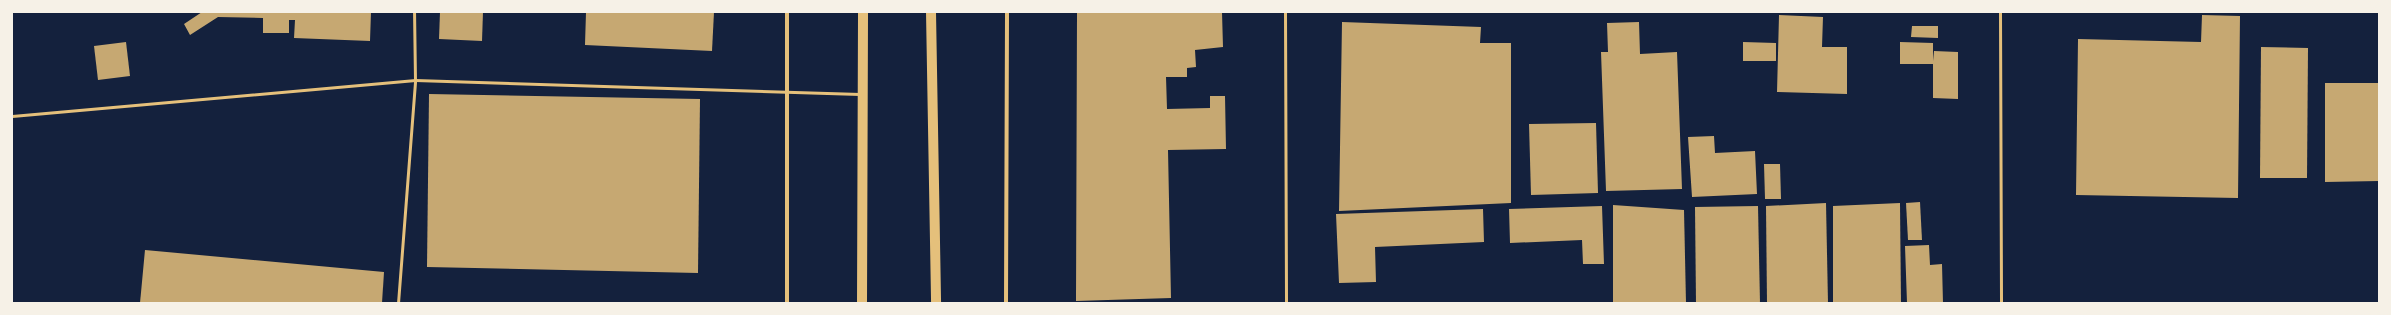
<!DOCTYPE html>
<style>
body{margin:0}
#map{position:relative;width:2391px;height:315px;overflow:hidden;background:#14213d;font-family:Arial,sans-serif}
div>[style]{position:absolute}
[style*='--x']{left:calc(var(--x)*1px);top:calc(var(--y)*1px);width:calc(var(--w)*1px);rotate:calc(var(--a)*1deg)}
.building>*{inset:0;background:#c6a872}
.service>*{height:3px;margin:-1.5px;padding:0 1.5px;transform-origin:1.5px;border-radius:1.5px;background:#e5c07b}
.minor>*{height:4px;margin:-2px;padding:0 2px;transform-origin:2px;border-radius:2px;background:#e5c07b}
.primary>*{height:10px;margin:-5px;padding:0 5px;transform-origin:5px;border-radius:5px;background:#e5c07b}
span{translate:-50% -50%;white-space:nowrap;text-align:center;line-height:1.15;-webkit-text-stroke:4px #f6f1e7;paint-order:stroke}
.frame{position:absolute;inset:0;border:13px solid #f6f1e7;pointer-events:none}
</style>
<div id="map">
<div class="building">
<div style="clip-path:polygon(202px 12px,371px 12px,370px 41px,294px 38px,295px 20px,289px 20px,289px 33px,263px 33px,263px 18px,218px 17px,190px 35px,184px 24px)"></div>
<div style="clip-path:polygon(440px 12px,483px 12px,482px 41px,439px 39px)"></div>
<div style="clip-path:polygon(586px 12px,714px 12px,712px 51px,585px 45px)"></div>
<div style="clip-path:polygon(1077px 12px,1222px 12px,1223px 47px,1195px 50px,1196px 67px,1187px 68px,1187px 77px,1166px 77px,1167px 109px,1210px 108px,1210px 96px,1225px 96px,1226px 149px,1168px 150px,1171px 298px,1076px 301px)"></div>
<div style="clip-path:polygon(1779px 15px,1823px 17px,1822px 47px,1847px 47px,1847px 94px,1777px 92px)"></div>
<div style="clip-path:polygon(2202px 15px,2240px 16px,2238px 198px,2076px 195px,2078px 39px,2201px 42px)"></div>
<div style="clip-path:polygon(1342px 22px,1481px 27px,1480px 43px,1511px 43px,1511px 203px,1339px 211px)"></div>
<div style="clip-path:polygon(1639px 22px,1640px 54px,1677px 52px,1682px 189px,1606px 191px,1601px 52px,1608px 52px,1607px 23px)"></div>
<div style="clip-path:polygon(1912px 26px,1938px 26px,1938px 38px,1911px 37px)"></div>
<div style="clip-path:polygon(126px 42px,130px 76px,98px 80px,94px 46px)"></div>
<div style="clip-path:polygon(1743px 42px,1776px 43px,1776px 61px,1743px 61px)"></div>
<div style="clip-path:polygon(1900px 42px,1933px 43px,1933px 61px,1934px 51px,1958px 52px,1958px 99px,1933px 98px,1933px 64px,1900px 64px)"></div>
<div style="clip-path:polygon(2261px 47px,2308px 48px,2307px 178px,2260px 178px)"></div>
<div style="clip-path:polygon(2325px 83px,2379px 83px,2379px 181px,2325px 182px)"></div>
<div style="clip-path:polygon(429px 94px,700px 99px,698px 273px,427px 267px)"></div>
<div style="clip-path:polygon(1596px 123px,1598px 193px,1531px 195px,1529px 124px)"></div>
<div style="clip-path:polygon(1714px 136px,1715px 153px,1755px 151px,1757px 194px,1692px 197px,1688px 137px)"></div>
<div style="clip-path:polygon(1764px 164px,1780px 164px,1781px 199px,1765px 199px)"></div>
<div style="clip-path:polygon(1920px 202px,1922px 240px,1908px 240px,1906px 203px)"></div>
<div style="clip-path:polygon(1826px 203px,1828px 303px,1767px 303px,1766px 206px)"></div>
<div style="clip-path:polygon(1900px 203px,1901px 303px,1833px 303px,1833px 206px)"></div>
<div style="clip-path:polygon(1613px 205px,1684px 210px,1686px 303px,1613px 303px)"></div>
<div style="clip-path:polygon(1602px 206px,1604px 264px,1583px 264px,1582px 240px,1510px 243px,1509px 209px)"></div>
<div style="clip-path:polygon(1758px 206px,1760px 303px,1696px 303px,1695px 207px)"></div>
<div style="clip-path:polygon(1483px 209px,1484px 242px,1375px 247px,1376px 282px,1339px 283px,1336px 214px)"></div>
<div style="clip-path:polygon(1929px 245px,1930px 265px,1942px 264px,1943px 303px,1907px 303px,1905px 246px)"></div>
<div style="clip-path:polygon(145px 250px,384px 272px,382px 303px,140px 303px)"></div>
</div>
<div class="service">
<div style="--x:1285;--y:12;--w:291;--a:89.8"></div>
<div style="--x:2000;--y:12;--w:291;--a:89.8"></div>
<div style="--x:12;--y:116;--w:405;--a:-5.1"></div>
<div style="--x:415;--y:80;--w:445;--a:1.8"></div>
<div style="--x:398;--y:303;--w:224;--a:-85.6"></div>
<div style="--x:415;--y:80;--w:68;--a:-90.8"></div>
</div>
<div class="minor">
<div style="--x:787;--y:303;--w:291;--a:-90"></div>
<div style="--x:1006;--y:303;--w:291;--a:-89.8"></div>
</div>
<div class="primary">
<div style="--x:931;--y:12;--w:291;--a:89"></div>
<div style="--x:862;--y:303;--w:291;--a:-89.8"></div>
</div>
<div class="frame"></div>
</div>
